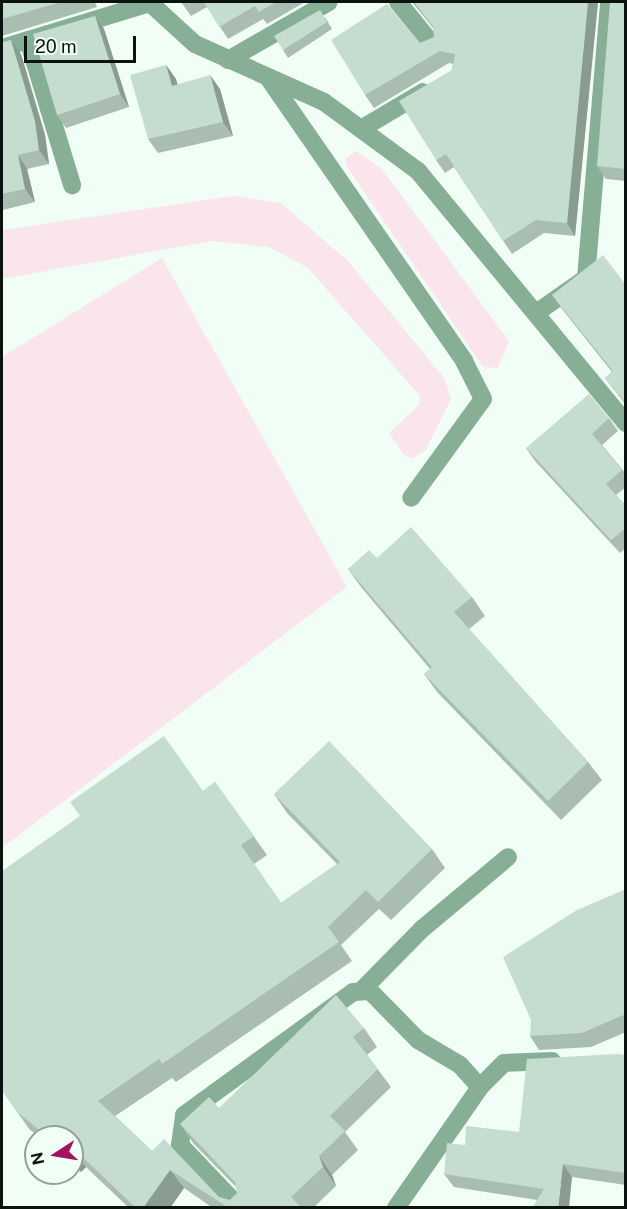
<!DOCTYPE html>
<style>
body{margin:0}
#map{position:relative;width:627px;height:1209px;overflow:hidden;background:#f0fef5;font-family:"Public Sans",sans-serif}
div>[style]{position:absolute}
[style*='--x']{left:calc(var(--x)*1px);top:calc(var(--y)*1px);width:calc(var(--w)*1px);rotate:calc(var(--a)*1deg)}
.green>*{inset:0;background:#fbe5ec}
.minor>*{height:18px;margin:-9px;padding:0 9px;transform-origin:9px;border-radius:9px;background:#86af95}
.wall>*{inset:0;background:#a9beb1}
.shaded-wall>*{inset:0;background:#8a9b90}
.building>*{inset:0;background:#c5ddce}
span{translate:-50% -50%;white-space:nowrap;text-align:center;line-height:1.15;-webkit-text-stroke:4.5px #f0fef5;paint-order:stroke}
.frame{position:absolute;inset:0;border:3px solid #0b130e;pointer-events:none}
.north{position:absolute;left:24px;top:1125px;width:60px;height:60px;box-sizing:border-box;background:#f0fef5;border:2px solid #94a099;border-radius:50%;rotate:258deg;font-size:16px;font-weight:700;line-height:24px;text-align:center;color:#0b130e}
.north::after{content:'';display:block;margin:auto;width:21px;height:27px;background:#a1145e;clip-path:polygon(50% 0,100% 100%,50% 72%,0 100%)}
.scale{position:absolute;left:24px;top:36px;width:112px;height:27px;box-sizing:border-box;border:3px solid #0b130e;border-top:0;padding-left:8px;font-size:18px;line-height:21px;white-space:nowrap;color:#0b130e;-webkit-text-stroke:4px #f0fef5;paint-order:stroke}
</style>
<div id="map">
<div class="green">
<div style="clip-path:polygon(356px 151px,382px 169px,509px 341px,498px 368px,483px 367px,347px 167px,345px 159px)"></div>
<div style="clip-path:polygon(233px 196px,281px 203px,348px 261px,445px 379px,451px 399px,426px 450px,413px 458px,404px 455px,389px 433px,420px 404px,420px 396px,308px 268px,269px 247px,211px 241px,2px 279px,2px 230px)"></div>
<div style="clip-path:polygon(162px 258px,347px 587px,2px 848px,2px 357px)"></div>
</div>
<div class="minor">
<div style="--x:149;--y:2;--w:62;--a:42.4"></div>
<div style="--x:195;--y:44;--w:141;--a:24.2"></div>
<div style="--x:324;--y:102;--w:117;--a:36.3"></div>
<div style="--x:418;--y:171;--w:327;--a:50.5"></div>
<div style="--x:398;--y:2;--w:55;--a:50.9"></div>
<div style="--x:28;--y:40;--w:152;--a:73.1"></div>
<div style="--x:2;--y:48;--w:155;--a:-16.9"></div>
<div style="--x:228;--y:60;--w:116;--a:-29.9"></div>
<div style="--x:269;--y:79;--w:343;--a:55.3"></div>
<div style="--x:464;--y:361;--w:42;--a:63.4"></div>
<div style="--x:483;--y:399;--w:122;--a:126"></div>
<div style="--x:361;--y:129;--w:72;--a:-30.8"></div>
<div style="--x:536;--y:313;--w:61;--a:-35"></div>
<div style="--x:586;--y:278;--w:277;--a:-85.2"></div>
<div style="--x:361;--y:991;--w:87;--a:-45.5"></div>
<div style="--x:422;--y:929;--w:112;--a:-39.9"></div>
<div style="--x:240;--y:1208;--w:87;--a:-133.6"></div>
<div style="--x:180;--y:1145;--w:30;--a:-82"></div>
<div style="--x:184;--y:1115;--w:209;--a:-36"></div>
<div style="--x:353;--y:992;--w:17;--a:-3"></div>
<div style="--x:370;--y:991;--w:69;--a:45.6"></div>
<div style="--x:418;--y:1040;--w:49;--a:30.8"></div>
<div style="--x:460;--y:1065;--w:30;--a:48"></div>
<div style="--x:480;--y:1087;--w:34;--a:-45"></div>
<div style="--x:504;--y:1063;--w:48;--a:-2.4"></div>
<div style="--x:396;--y:1208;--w:147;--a:-55.2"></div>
</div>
<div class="wall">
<div style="clip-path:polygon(2px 2px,95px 2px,97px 7px,2px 36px)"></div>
<div style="clip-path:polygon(181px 2px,305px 2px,267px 24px,263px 19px,228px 39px,207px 7px,191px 16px)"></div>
<div style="clip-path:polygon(412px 2px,598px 2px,575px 236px,544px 233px,512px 254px,454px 167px,445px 173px,436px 160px,453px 64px,449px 63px,374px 108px,365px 95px,420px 43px,434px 37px,433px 28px)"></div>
<div style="clip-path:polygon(626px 2px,626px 181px,606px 179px,597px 166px)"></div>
<div style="clip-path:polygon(95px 16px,104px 29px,129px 107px,66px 128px,57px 115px)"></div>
<div style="clip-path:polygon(325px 17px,332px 29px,288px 58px,283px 50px)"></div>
<div style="clip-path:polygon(2px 42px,21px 54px,45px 135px,49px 164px,27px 169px,35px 202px,3px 210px,2px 208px)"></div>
<div style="clip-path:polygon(166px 65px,176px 79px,177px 84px,220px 89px,233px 136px,158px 153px,148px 139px)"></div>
<div style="clip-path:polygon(626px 285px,626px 405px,605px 378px,612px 372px,562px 309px,552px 295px)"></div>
<div style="clip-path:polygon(609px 418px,618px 431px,602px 445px,626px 474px,626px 487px,616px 495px,626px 506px,626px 548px,620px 553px,535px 461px,526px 448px)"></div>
<div style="clip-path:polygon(377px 558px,472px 597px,485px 616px,469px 629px,588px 762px,602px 780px,561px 820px,438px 693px,424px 674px,430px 669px,361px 587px,348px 569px)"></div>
<div style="clip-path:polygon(215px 782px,267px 855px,254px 864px,281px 903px,337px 864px,287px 813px,274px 794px,432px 849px,445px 868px,391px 920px,379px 909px,341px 945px,352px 961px,176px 1082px,172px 1078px,115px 1116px,152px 1151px,219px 1197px,230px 1200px,237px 1193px,237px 1188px,193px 1143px,180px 1124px,219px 1108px,364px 1028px,377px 1047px,367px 1055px,391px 1087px,345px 1132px,358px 1150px,332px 1175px,336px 1186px,313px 1208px,213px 1208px,184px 1188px,170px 1208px,129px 1208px,86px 1167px,81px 1172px,72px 1165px,72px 1137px,39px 1137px,29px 1129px,2px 1090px,203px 791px)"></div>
<div style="clip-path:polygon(626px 889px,626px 1032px,591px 1047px,539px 1050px,530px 1036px)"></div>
<div style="clip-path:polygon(626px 1055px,626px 1185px,572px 1177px,537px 1200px,454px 1187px,444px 1174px,465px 1145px,519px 1132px)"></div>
</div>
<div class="shaded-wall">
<div style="clip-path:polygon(588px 2px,598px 2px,575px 236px,567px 223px)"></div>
<div style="clip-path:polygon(95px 16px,104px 29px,129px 107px,120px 94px)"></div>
<div style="clip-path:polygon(11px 40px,21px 54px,45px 135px,49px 164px,39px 150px)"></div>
<div style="clip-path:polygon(166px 65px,176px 79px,182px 100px,172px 86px)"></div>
<div style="clip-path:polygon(210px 75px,220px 89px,233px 136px,223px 122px)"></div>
<div style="clip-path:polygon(18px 155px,27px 169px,35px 202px,25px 189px)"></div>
<div style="clip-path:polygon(73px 1148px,86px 1167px,81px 1172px,72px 1159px)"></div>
<div style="clip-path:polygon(319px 1156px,332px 1175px,336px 1186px,323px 1167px)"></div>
<div style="clip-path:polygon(563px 1164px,572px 1177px,569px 1208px,558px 1208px)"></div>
<div style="clip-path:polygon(170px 1170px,184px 1188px,170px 1208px,143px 1208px)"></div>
</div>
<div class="building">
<div style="clip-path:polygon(2px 2px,61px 2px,2px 19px)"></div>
<div style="clip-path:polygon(204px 2px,276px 2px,259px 12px,255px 6px,219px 27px)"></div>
<div style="clip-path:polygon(414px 2px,588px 2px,567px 223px,536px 220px,503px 241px,446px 154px,436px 160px,399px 101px,452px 70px,455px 54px,440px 51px,365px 95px,331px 40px,387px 4px,420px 43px,434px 37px,433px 26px)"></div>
<div style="clip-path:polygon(610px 2px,626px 2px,626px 169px,597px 166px)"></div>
<div style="clip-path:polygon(320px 10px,327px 22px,283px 50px,274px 36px)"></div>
<div style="clip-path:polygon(95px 16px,120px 94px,57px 115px,33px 34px)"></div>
<div style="clip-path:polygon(11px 40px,35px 121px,39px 150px,18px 155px,25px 189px,2px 194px,2px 42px)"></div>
<div style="clip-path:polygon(166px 65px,172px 86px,210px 75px,223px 122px,148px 139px,130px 75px)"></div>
<div style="clip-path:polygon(603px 255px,626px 285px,625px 402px,605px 378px,613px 371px,552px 295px)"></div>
<div style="clip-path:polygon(589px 394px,609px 418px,592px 434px,622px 470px,606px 484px,626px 506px,626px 528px,611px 540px,526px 448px)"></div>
<div style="clip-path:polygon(411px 527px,472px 597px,454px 612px,588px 762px,548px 801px,424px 674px,432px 667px,348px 569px,369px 550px,377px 558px)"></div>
<div style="clip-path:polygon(164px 736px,203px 791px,215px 782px,254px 836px,241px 845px,281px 903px,340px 862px,274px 794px,329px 741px,432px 849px,378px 902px,366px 890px,328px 927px,339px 942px,162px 1064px,159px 1059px,98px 1101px,152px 1151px,164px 1139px,219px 1197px,230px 1200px,237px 1193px,235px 1182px,180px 1124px,209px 1097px,219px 1108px,336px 995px,364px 1028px,353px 1037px,378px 1069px,330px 1116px,345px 1131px,319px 1156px,323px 1167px,291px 1197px,302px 1208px,229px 1208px,170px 1170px,143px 1208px,136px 1208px,73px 1148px,72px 1149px,72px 1137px,48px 1137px,16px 1111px,2px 1089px,2px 871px,80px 816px,70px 802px)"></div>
<div style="clip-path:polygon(626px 889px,626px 1014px,582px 1033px,530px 1036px,531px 1020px,503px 957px,577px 910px)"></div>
<div style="clip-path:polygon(617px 1054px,626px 1055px,626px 1173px,563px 1164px,558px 1208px,532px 1208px,544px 1189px,444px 1174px,447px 1143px,465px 1145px,466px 1126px,519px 1132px,527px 1059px)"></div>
</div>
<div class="frame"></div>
<div class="north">N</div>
<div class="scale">20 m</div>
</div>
